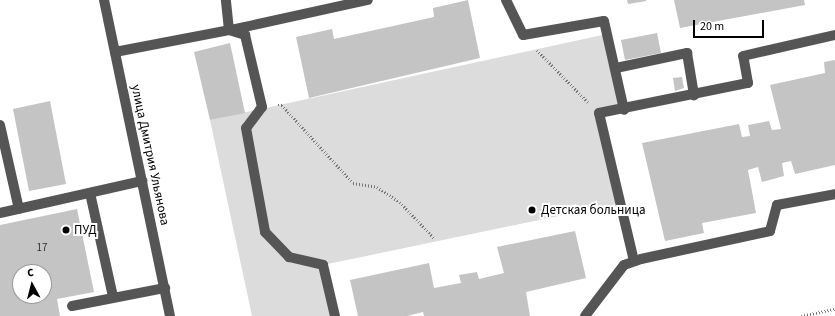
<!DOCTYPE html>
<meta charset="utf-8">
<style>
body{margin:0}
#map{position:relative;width:835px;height:316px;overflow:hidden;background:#fff;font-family:"Source Sans 3",sans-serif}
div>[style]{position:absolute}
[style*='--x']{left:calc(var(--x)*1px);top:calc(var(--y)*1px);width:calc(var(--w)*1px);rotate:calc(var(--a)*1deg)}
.green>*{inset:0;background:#dcdcdc}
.building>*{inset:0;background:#c4c4c4}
.path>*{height:2.5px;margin-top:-1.25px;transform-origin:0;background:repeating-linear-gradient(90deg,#777 0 1px,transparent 0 3px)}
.minor>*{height:10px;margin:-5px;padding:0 5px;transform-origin:5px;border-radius:5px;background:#555}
.dots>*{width:11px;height:11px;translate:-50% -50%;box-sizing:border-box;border:2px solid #fff;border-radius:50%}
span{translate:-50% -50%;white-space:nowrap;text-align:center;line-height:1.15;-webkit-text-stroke:4px #fff;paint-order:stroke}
.number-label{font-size:11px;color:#313131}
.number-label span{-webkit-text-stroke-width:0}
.street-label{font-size:13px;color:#000}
.poi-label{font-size:13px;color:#000}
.left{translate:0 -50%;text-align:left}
.north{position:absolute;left:12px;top:264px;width:40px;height:40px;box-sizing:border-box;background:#fff;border:1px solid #999;border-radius:50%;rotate:353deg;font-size:11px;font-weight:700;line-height:16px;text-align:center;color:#000}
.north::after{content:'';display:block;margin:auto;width:14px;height:18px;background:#000;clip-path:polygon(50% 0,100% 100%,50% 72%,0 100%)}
.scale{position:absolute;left:693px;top:20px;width:71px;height:18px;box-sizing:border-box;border:2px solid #000;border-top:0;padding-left:5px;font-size:12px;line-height:14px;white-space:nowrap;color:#000;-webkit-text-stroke:3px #fff;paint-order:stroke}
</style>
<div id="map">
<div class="green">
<div style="clip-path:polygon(607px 34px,624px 110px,599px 113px,621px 203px,323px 265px,335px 316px,252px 316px,210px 120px)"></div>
</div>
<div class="building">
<div style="clip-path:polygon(468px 0,480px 58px,309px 98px,296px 37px,332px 29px,334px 39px,434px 17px,433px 8px)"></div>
<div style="clip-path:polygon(627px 0,646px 0,646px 1px,628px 4px)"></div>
<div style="clip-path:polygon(674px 0,804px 0,805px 5px,680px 28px)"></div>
<div style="clip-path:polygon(657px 33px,661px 53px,625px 60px,621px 40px)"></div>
<div style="clip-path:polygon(230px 43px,245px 113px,210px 120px,194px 52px)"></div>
<div style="clip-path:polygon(835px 60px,835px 165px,795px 174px,791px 161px,782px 163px,784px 176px,762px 182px,758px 167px,748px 170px,756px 213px,702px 223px,704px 233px,665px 241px,642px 143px,739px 124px,742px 137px,750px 136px,748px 125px,769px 121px,772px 130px,781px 129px,770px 85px,825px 73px,824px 62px)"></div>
<div style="clip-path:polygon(682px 77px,684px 88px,675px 91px,673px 78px)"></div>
<div style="clip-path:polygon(50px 101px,66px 184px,29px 191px,13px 109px)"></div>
<div style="clip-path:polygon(evenodd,77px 209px,94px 292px,57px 299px,60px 316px,0 316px,0 225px,77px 209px,20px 272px,44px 272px,44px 296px,20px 296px,20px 272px)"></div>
<div style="clip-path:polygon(575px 231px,586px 278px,526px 292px,530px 316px,424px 316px,423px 312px,407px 316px,358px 316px,350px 280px,429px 263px,434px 288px,461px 283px,459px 275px,477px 272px,479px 279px,504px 273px,497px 247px)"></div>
</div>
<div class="path">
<div style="--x:537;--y:50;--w:73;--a:45.6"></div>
<div style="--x:278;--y:105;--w:4;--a:0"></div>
<div style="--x:282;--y:105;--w:105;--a:47.7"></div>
<div style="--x:353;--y:183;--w:24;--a:9"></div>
<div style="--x:377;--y:187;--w:27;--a:33"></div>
<div style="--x:400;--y:202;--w:50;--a:46.6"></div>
<div style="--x:801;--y:316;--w:35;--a:-12"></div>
</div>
<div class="minor">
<div style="--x:104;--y:0;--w:323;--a:78.2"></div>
<div style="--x:506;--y:0;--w:39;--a:64"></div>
<div style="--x:523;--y:35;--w:82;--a:-9.8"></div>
<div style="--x:604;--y:21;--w:91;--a:77.3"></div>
<div style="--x:229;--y:30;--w:17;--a:17"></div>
<div style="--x:245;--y:35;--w:74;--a:76.7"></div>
<div style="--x:262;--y:107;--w:26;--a:127"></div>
<div style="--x:246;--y:128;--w:106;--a:79.6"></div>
<div style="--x:265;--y:232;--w:35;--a:46"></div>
<div style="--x:289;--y:257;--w:35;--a:13"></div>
<div style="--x:323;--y:265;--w:52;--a:76.8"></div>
<div style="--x:231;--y:30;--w:140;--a:-12.4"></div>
<div style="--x:115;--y:52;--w:116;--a:-10.9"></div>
<div style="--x:229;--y:30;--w:30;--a:-96"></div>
<div style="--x:616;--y:68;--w:73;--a:-11.9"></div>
<div style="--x:687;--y:53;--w:43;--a:80.5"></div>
<div style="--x:0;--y:125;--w:86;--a:77.3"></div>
<div style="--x:90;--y:193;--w:107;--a:77.5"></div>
<div style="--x:0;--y:213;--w:146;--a:-12.7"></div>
<div style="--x:634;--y:261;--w:152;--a:-103.3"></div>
<div style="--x:599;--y:113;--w:152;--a:-11.4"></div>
<div style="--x:748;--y:83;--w:27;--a:-100"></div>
<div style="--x:743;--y:56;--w:94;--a:-12.9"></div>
<div style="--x:72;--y:306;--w:95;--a:-11"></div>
<div style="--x:585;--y:316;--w:64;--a:-52.6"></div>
<div style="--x:624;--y:265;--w:18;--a:-19"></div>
<div style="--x:641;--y:259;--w:132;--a:-12.2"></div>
<div style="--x:770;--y:231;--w:27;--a:-75"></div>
<div style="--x:777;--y:205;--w:59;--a:-10.7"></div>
</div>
<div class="dots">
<div style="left:532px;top:210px;background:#000"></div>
<div style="left:66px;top:230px;background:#000"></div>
</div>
<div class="number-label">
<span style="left:42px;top:248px">17</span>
</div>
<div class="street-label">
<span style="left:150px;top:155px;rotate:78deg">улица Дмитрия Ульянова</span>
</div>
<div class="poi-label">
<span class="left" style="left:541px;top:210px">Детская больница</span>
<span class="left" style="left:74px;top:230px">ПУД</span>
</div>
<div class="north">С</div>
<div class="scale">20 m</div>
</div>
